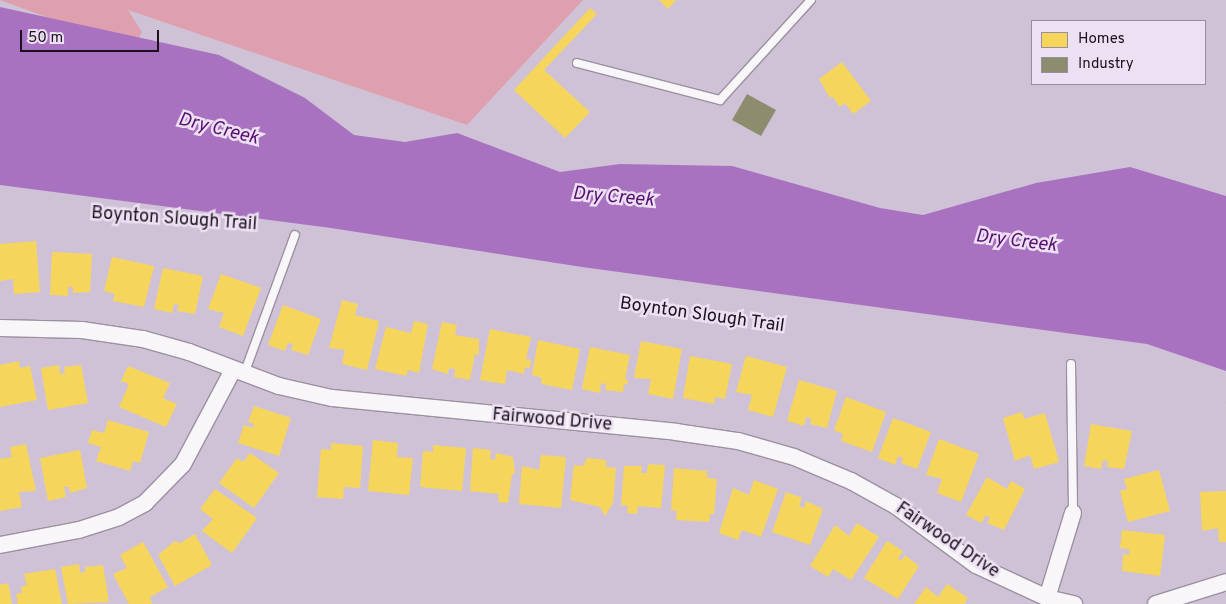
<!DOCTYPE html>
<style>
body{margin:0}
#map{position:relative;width:1226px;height:604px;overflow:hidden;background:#d0c2d6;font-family:Overpass,sans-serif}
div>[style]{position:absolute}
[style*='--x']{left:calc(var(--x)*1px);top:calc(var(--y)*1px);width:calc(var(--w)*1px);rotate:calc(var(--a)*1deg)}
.green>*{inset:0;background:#dea0ae}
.water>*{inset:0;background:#a972c0}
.homes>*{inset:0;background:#f6d55c}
.industry>*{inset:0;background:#8c8c6e}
.path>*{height:3px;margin-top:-1.5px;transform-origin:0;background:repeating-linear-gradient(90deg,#cdc8ce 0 1px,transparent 0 5px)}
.roads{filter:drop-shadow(1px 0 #9b90a0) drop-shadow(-1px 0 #9b90a0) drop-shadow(0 1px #9b90a0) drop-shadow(0 -1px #9b90a0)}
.service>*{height:8px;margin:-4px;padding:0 4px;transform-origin:4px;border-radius:4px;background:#f8f6f9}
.minor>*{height:16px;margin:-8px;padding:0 8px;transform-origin:8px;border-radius:8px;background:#f8f6f9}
span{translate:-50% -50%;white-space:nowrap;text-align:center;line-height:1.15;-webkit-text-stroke:5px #ece0f2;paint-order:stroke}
.street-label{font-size:18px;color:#1b121f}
.water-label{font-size:19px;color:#570f70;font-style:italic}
.legend{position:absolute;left:1031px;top:20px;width:175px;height:65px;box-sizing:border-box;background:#ece0f2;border:1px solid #988e9e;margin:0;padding:6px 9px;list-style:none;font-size:15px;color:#1b121f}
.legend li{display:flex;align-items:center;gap:10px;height:25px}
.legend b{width:25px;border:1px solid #988e9e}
.scale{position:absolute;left:20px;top:30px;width:139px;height:22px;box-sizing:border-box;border:2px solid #1b121f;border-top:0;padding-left:6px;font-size:15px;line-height:18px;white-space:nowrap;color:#1b121f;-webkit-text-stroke:4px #ece0f2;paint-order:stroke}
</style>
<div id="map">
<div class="green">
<div style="clip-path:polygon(0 0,583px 0,467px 125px,128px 10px,142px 32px,133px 49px)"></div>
</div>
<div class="water">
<div style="clip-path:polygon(0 7px,219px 55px,305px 98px,354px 135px,405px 142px,457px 133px,560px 172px,620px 164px,732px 166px,880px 208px,923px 215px,1036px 183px,1130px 167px,1226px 196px,1226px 371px,1147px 344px,582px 267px,331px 228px,0 185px)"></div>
</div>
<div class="homes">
<div style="clip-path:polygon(659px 0,676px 0,668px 9px)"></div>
<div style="clip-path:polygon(590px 8px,597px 14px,544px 70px,590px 112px,565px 138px,514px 90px)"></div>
<div style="clip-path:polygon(842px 62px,871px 101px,853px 114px,845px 103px,840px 107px,832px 96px,830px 98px,819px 79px)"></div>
<div style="clip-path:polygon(36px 241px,40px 292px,14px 294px,13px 279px,0 281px,0 244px)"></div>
<div style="clip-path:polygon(52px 252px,92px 254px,90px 292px,73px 293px,73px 287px,68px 287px,68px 296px,50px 295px)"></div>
<div style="clip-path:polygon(112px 257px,154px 266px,144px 307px,113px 301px,115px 294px,104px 291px)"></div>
<div style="clip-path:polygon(163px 268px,203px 276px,195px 314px,177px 311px,179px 305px,174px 304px,172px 313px,154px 309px)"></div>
<div style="clip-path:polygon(221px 274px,261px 288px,243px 336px,219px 327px,224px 313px,208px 309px)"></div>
<div style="clip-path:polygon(342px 300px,358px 304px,355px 315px,379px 321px,367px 370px,342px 364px,345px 350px,329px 348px)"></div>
<div style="clip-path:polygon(283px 305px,321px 319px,308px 355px,291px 350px,293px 344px,288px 343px,285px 351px,268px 345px)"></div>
<div style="clip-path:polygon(414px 321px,428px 324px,419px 373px,408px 370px,406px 376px,375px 369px,386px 327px,411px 333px)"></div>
<div style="clip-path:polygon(442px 322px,457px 325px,455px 335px,479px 339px,479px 355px,475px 354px,470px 380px,454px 377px,455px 369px,449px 368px,448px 374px,432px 369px)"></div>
<div style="clip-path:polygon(490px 329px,531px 337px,526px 359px,531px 360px,530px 368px,525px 367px,524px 374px,507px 370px,505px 384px,480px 380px)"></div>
<div style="clip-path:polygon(538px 340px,580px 349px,572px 390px,541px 384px,542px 378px,532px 375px)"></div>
<div style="clip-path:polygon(641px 341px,682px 349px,673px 399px,648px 394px,651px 379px,634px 378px)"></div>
<div style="clip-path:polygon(590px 347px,630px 355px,625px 379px,628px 380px,627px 385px,624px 384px,623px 392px,605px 390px,606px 384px,601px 383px,600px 393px,582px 389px)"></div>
<div style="clip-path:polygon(690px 356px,732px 364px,725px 399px,715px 397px,714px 404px,683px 398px)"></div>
<div style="clip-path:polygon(746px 356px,787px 367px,773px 417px,748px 410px,752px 395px,736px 392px)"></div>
<div style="clip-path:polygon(19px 361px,20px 368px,30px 366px,37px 400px,0 407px,0 365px)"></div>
<div style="clip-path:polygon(59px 365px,60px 374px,65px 373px,64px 367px,81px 365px,88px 403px,48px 410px,41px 368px)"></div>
<div style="clip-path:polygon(128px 366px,170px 383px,163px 398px,177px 404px,166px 427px,119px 407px,129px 384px,121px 381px)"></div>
<div style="clip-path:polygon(799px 380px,837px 391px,827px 428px,810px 424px,811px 418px,806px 417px,804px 426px,787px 421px)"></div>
<div style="clip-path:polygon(846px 397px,886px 412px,872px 452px,841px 441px,843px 434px,834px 430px)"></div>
<div style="clip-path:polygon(254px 406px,291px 418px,279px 456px,238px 443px,244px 425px,253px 428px,254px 424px,248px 422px)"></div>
<div style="clip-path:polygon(1022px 412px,1024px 419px,1045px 413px,1059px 462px,1034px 469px,1030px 455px,1015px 461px,1003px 418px)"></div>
<div style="clip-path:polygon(893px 418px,931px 432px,917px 469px,901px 463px,903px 458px,898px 456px,895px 465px,878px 458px)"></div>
<div style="clip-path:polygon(108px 420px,149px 432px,140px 463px,133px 461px,130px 471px,96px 461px,101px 447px,88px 443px,92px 430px,104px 433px)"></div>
<div style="clip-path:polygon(1091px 424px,1132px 431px,1124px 469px,1107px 467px,1108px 461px,1103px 460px,1101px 469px,1084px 466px)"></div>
<div style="clip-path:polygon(939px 439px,979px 454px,961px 502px,937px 493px,942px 479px,926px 475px)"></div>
<div style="clip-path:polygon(373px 440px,398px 443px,397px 457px,413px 458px,409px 495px,368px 491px)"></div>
<div style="clip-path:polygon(331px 443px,363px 446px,360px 488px,344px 487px,343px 499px,317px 497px,321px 449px,331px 450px)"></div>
<div style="clip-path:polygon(26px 444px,36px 491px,19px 492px,22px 507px,0 511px,0 459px,12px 457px,10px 447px)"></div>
<div style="clip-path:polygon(433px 445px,466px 448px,462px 491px,420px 487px,423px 451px,433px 452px)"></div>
<div style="clip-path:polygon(473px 448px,491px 450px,490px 459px,495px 460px,496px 453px,513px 457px,515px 474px,512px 474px,508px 503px,498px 502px,499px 494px,470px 491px)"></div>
<div style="clip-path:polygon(80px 450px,87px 488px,70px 493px,69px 487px,64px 487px,66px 497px,48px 501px,40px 458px)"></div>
<div style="clip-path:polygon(250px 453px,279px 473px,254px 508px,219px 483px,237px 458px,243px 462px)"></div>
<div style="clip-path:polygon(541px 455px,566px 457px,561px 508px,519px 504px,522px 466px,539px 470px)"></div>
<div style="clip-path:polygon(587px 458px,606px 460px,606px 467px,616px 468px,613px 503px,605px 516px,600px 507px,570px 500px,574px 465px,583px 466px)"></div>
<div style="clip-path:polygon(648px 464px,665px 465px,661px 508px,638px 506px,637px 514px,627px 513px,628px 506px,621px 505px,624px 466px,642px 466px,641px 473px,647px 473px)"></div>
<div style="clip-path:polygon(674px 468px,707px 471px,707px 478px,717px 479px,714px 514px,710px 514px,709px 522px,676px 520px,677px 511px,671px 510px)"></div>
<div style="clip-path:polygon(1159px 470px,1170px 511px,1128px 522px,1120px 491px,1127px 489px,1124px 479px)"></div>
<div style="clip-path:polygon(987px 477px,1007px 489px,1011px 481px,1025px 489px,1004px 530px,987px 523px,990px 518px,986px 515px,981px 523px,966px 515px)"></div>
<div style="clip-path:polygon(754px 480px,778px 489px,761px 537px,742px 530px,738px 540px,719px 533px,733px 488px,749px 495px)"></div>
<div style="clip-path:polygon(215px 489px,257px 518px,232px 553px,202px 531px,213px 519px,200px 509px)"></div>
<div style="clip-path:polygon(1226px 491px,1226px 542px,1219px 542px,1218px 528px,1202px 531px,1200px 492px)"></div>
<div style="clip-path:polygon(786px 492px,802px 498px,799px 506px,804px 508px,806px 501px,823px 509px,810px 545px,772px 532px)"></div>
<div style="clip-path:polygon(857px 523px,879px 537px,851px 580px,833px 569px,828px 577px,810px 566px,835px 525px,849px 536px)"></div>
<div style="clip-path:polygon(1122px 530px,1165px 535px,1160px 576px,1122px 571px,1123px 554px,1129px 555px,1129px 549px,1120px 548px)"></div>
<div style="clip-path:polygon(195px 534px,212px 565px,175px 586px,158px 555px,175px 541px,180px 543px)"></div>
<div style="clip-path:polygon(887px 541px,903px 551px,898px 559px,901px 561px,905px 555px,919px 566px,898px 599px,864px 578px)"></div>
<div style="clip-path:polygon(143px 542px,168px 587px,150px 597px,152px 604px,129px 604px,113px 574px,127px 568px,120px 555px)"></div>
<div style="clip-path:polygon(79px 564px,80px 573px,85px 572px,85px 567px,103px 565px,109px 602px,68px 604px,61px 567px)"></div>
<div style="clip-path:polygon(55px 569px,62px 604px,18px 604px,16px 594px,22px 593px,21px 587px,27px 585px,24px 574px)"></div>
<div style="clip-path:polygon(8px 583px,12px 604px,0 604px,0 585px)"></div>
<div style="clip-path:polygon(947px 584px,968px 598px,964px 604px,914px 604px,926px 587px,938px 597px)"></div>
</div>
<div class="industry">
<div style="clip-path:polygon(747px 94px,776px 110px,761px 136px,732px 120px)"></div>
</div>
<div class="path">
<div style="--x:0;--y:208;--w:258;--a:3.5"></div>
<div style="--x:258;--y:224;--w:26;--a:16"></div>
<div style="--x:306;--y:238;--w:34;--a:12"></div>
<div style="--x:339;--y:245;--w:73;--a:21.7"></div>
<div style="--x:407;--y:272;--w:30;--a:12"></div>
<div style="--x:436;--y:278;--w:95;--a:3.6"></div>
<div style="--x:531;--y:284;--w:139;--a:12.9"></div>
<div style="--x:666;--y:315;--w:114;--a:5"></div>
<div style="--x:780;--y:325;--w:76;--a:15.3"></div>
<div style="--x:853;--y:345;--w:84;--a:2.7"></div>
<div style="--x:937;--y:349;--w:124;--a:6.5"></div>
<div style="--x:1083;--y:366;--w:33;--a:11"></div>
<div style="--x:1115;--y:372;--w:116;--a:16.6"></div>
</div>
<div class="roads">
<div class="service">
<div style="--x:577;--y:63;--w:148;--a:14.5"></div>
<div style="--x:720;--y:100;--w:135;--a:-47.7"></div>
<div style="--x:1071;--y:364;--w:149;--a:89.2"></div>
<div style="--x:244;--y:374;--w:148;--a:-69.9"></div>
</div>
<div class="minor">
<div style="--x:0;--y:328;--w:82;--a:1.4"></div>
<div style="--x:82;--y:330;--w:62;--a:8.4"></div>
<div style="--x:143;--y:339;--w:48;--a:15.8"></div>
<div style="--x:189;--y:352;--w:96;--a:20.7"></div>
<div style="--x:279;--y:386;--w:54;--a:12.8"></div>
<div style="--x:332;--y:398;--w:346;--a:5.6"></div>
<div style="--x:676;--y:432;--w:63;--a:8.3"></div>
<div style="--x:738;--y:441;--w:58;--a:15.9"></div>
<div style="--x:794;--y:457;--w:62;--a:22.8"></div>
<div style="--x:851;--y:481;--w:51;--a:29.1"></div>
<div style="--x:896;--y:506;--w:99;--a:36.4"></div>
<div style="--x:976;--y:565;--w:78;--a:24.9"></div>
<div style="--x:1047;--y:598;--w:28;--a:13"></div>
<div style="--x:0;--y:545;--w:80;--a:-10.8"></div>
<div style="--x:79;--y:530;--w:42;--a:-18"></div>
<div style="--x:119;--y:517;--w:30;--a:-28"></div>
<div style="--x:145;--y:503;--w:54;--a:-45.7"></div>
<div style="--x:183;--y:464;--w:106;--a:-62"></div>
<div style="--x:1047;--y:598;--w:89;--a:-73"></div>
<div style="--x:1156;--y:604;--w:73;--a:-17.4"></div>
</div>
</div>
<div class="street-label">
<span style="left:174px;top:220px;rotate:4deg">Boynton Slough Trail</span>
<span style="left:702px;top:316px;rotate:8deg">Boynton Slough Trail</span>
<span style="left:552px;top:421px;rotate:5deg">Fairwood Drive</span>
<span style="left:947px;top:541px;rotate:34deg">Fairwood Drive</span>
</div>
<div class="water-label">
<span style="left:218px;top:130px;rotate:14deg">Dry Creek</span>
<span style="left:613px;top:198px;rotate:5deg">Dry Creek</span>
<span style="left:1016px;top:242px;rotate:7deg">Dry Creek</span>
</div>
<ul class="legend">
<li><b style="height:14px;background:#f6d55c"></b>Homes</li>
<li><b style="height:14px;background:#8c8c6e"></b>Industry</li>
</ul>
<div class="scale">50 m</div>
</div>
